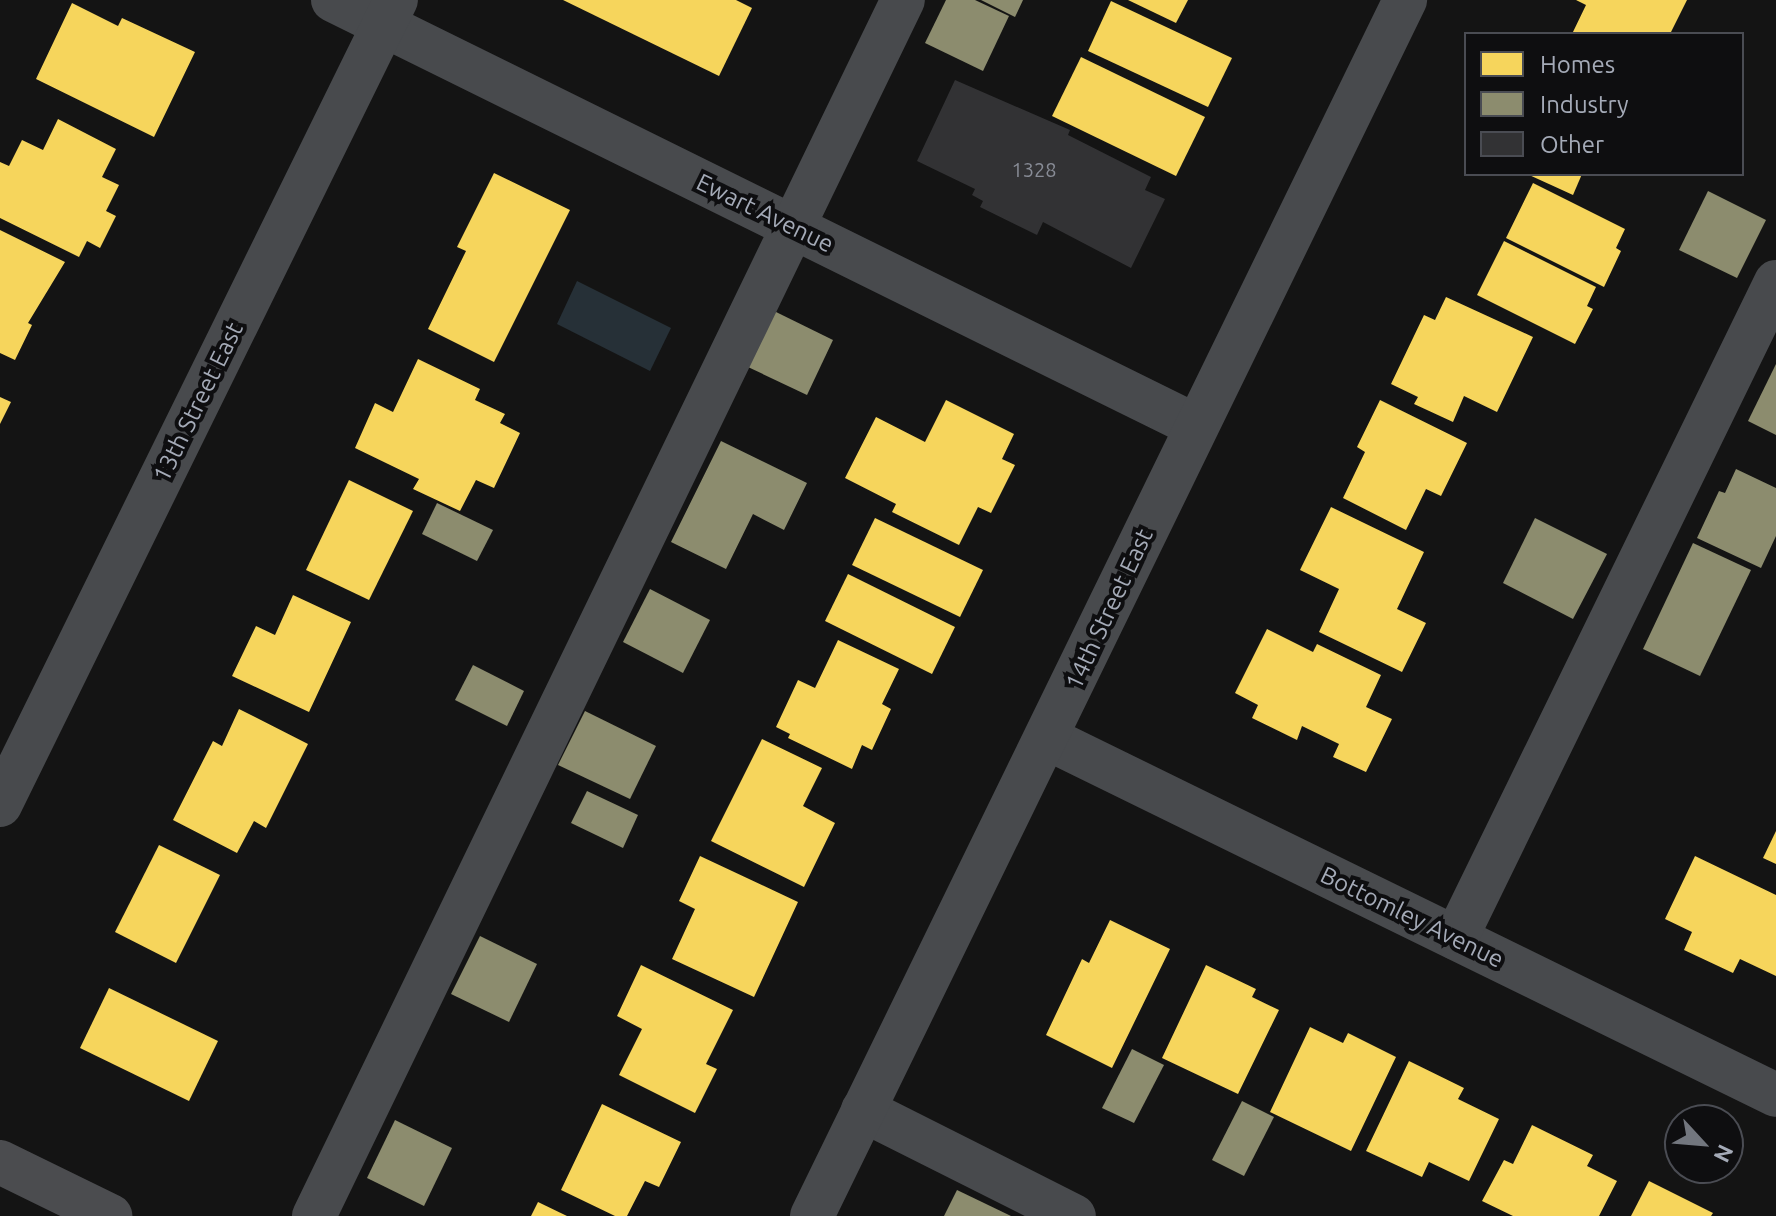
<!DOCTYPE html>
<style>
body{margin:0}
#map{position:relative;width:1776px;height:1216px;overflow:hidden;background:#141414;font-family:Ubuntu,sans-serif}
div>[style]{position:absolute}
[style*='--x']{left:calc(var(--x)*1px);top:calc(var(--y)*1px);width:calc(var(--w)*1px);rotate:calc(var(--a)*1deg)}
.water>*{inset:0;background:#263037}
.homes>*{inset:0;background:#f6d55c}
.industry>*{inset:0;background:#8c8c6e}
.building>*{inset:0;background:#323234}
.minor>*{height:44px;margin:-22px;padding:0 22px;transform-origin:22px;border-radius:22px;background:#484a4d}
.major>*{height:44px;margin:-22px;padding:0 22px;transform-origin:22px;border-radius:22px;background:#4b4c4f}
span{translate:-50% -50%;white-space:nowrap;text-align:center;line-height:1.15;-webkit-text-stroke:8px #0e0e10;paint-order:stroke}
.number-label{font-size:20px;color:#888c96}
.number-label span{-webkit-text-stroke-width:0}
.street-label{font-size:24px;color:#a4aab7}
.legend{position:absolute;left:1464px;top:32px;width:280px;height:144px;box-sizing:border-box;background:#0e0e10;border:2px solid #4a4c53;margin:0;padding:10px 14px;list-style:none;font-size:24px;color:#a4aab7}
.legend li{display:flex;align-items:center;gap:16px;height:40px}
.legend b{width:40px;border:2px solid #4a4c53}
.north{position:absolute;left:1664px;top:1104px;width:80px;height:80px;box-sizing:border-box;background:#0e0e10;border:2px solid #4a4c53;border-radius:50%;rotate:116deg;font-size:22px;font-weight:700;line-height:32px;text-align:center;color:#a4aab7}
.north::after{content:'';display:block;margin:auto;width:28px;height:36px;background:#72767e;clip-path:polygon(50% 0,100% 100%,50% 72%,0 100%)}
</style>
<div id="map">
<div class="water">
<div style="clip-path:polygon(577px 281px,671px 328px,650px 371px,557px 324px)"></div>
</div>
<div class="homes">
<div style="clip-path:polygon(563px 0,736px 0,752px 8px,719px 76px)"></div>
<div style="clip-path:polygon(1128px 0,1188px 0,1176px 23px)"></div>
<div style="clip-path:polygon(1576px 0,1687px 0,1670px 34px,1572px 34px,1586px 5px)"></div>
<div style="clip-path:polygon(1111px 1px,1232px 58px,1208px 107px,1088px 51px)"></div>
<div style="clip-path:polygon(72px 3px,118px 26px,122px 18px,195px 52px,154px 137px,36px 79px)"></div>
<div style="clip-path:polygon(1081px 57px,1205px 117px,1176px 176px,1052px 116px)"></div>
<div style="clip-path:polygon(58px 119px,116px 149px,102px 177px,119px 185px,106px 211px,116px 216px,100px 248px,87px 241px,79px 257px,0 218px,0 162px,9px 166px,22px 140px,43px 150px)"></div>
<div style="clip-path:polygon(494px 173px,570px 210px,494px 362px,428px 329px,466px 251px,457px 247px)"></div>
<div style="clip-path:polygon(1527px 174px,1582px 174px,1573px 195px)"></div>
<div style="clip-path:polygon(1533px 183px,1625px 229px,1616px 248px,1621px 251px,1604px 287px,1506px 238px)"></div>
<div style="clip-path:polygon(0 230px,65px 262px,28px 323px,32px 325px,15px 360px,0 353px)"></div>
<div style="clip-path:polygon(1504px 241px,1596px 287px,1587px 306px,1593px 309px,1575px 344px,1477px 295px)"></div>
<div style="clip-path:polygon(1446px 297px,1533px 337px,1497px 412px,1464px 396px,1453px 422px,1414px 404px,1418px 397px,1391px 384px,1424px 315px,1435px 320px)"></div>
<div style="clip-path:polygon(418px 359px,480px 389px,475px 400px,505px 414px,500px 423px,520px 433px,494px 488px,476px 480px,460px 511px,413px 489px,419px 479px,355px 448px,375px 403px,393px 412px)"></div>
<div style="clip-path:polygon(0 397px,11px 402px,0 424px)"></div>
<div style="clip-path:polygon(946px 400px,1014px 434px,1002px 459px,1015px 465px,991px 513px,978px 507px,959px 545px,892px 512px,896px 504px,845px 478px,876px 417px,925px 442px)"></div>
<div style="clip-path:polygon(1380px 400px,1467px 443px,1441px 496px,1426px 489px,1406px 530px,1343px 498px,1365px 452px,1357px 447px)"></div>
<div style="clip-path:polygon(349px 480px,413px 511px,369px 600px,306px 570px)"></div>
<div style="clip-path:polygon(1331px 507px,1424px 552px,1397px 609px,1426px 623px,1402px 672px,1319px 632px,1339px 589px,1300px 570px)"></div>
<div style="clip-path:polygon(875px 518px,983px 570px,960px 617px,852px 565px)"></div>
<div style="clip-path:polygon(848px 574px,955px 627px,932px 674px,825px 621px)"></div>
<div style="clip-path:polygon(293px 595px,351px 622px,309px 712px,232px 676px,256px 626px,275px 635px)"></div>
<div style="clip-path:polygon(1267px 629px,1313px 652px,1317px 644px,1381px 675px,1366px 707px,1392px 719px,1366px 772px,1333px 757px,1339px 744px,1302px 726px,1297px 740px,1252px 718px,1258px 705px,1235px 693px)"></div>
<div style="clip-path:polygon(838px 640px,899px 669px,882px 704px,891px 709px,872px 750px,862px 745px,852px 769px,788px 738px,790px 734px,776px 727px,798px 680px,815px 688px)"></div>
<div style="clip-path:polygon(239px 709px,308px 744px,266px 828px,254px 821px,237px 853px,173px 820px,213px 741px,222px 746px)"></div>
<div style="clip-path:polygon(762px 739px,822px 768px,803px 806px,835px 823px,804px 887px,711px 841px)"></div>
<div style="clip-path:polygon(1776px 831px,1776px 864px,1763px 858px)"></div>
<div style="clip-path:polygon(159px 845px,220px 875px,176px 963px,115px 932px)"></div>
<div style="clip-path:polygon(700px 856px,798px 902px,754px 997px,672px 959px,695px 909px,679px 901px)"></div>
<div style="clip-path:polygon(1695px 856px,1776px 895px,1776px 976px,1740px 959px,1733px 973px,1684px 950px,1692px 932px,1665px 919px)"></div>
<div style="clip-path:polygon(1110px 920px,1170px 949px,1112px 1068px,1046px 1035px,1082px 959px,1089px 963px)"></div>
<div style="clip-path:polygon(641px 965px,733px 1010px,706px 1064px,717px 1069px,695px 1113px,619px 1075px,642px 1029px,617px 1016px)"></div>
<div style="clip-path:polygon(1206px 965px,1256px 989px,1252px 997px,1279px 1010px,1238px 1094px,1162px 1058px)"></div>
<div style="clip-path:polygon(109px 988px,218px 1041px,189px 1101px,80px 1048px)"></div>
<div style="clip-path:polygon(1310px 1027px,1343px 1043px,1348px 1033px,1396px 1057px,1351px 1151px,1270px 1112px)"></div>
<div style="clip-path:polygon(1409px 1061px,1464px 1088px,1458px 1099px,1499px 1119px,1469px 1181px,1429px 1162px,1422px 1177px,1366px 1151px)"></div>
<div style="clip-path:polygon(602px 1104px,681px 1142px,659px 1187px,645px 1181px,627px 1216px,615px 1216px,561px 1190px)"></div>
<div style="clip-path:polygon(1532px 1125px,1593px 1155px,1587px 1166px,1617px 1181px,1599px 1216px,1513px 1216px,1482px 1201px,1504px 1160px,1513px 1164px)"></div>
<div style="clip-path:polygon(1649px 1181px,1713px 1213px,1711px 1216px,1631px 1216px)"></div>
<div style="clip-path:polygon(538px 1202px,567px 1216px,531px 1216px)"></div>
</div>
<div class="industry">
<div style="clip-path:polygon(946px 0,975px 0,1009px 16px,983px 71px,925px 43px)"></div>
<div style="clip-path:polygon(981px 0,1023px 0,1015px 17px)"></div>
<div style="clip-path:polygon(1708px 191px,1766px 220px,1737px 278px,1679px 250px)"></div>
<div style="clip-path:polygon(774px 311px,833px 340px,807px 395px,748px 367px)"></div>
<div style="clip-path:polygon(1776px 364px,1776px 435px,1748px 421px)"></div>
<div style="clip-path:polygon(721px 441px,807px 483px,784px 530px,753px 514px,726px 569px,671px 542px)"></div>
<div style="clip-path:polygon(1736px 469px,1776px 488px,1776px 536px,1761px 568px,1697px 538px,1719px 491px,1725px 493px)"></div>
<div style="clip-path:polygon(437px 503px,493px 530px,477px 561px,422px 534px)"></div>
<div style="clip-path:polygon(1535px 518px,1607px 554px,1573px 619px,1503px 583px)"></div>
<div style="clip-path:polygon(1693px 543px,1751px 570px,1700px 676px,1643px 649px)"></div>
<div style="clip-path:polygon(650px 589px,710px 620px,683px 673px,623px 642px)"></div>
<div style="clip-path:polygon(473px 665px,524px 691px,507px 726px,455px 700px)"></div>
<div style="clip-path:polygon(585px 711px,656px 746px,630px 799px,558px 765px)"></div>
<div style="clip-path:polygon(587px 791px,638px 815px,623px 848px,571px 823px)"></div>
<div style="clip-path:polygon(480px 936px,537px 964px,509px 1022px,451px 994px)"></div>
<div style="clip-path:polygon(1132px 1049px,1164px 1065px,1134px 1123px,1102px 1108px)"></div>
<div style="clip-path:polygon(1242px 1101px,1274px 1117px,1244px 1176px,1212px 1160px)"></div>
<div style="clip-path:polygon(395px 1120px,452px 1148px,424px 1206px,367px 1178px)"></div>
<div style="clip-path:polygon(957px 1190px,1011px 1216px,944px 1216px)"></div>
</div>
<div class="building">
<div style="clip-path:polygon(955px 80px,1070px 130px,1068px 135px,1151px 177px,1145px 190px,1165px 199px,1131px 268px,1043px 222px,1037px 235px,980px 207px,983px 201px,972px 195px,975px 189px,917px 161px)"></div>
</div>
<div class="minor">
<div style="--x:333;--y:0;--w:962;--a:26.27"></div>
<div style="--x:1049;--y:739;--w:809;--a:26.09"></div>
<div style="--x:0;--y:805;--w:897;--a:-63.81"></div>
<div style="--x:1456;--y:938;--w:730;--a:-64"></div>
<div style="--x:863;--y:1110;--w:236;--a:26.7"></div>
<div style="--x:314;--y:1216;--w:1351;--a:-64.16"></div>
<div style="--x:812;--y:1216;--w:1353;--a:-64"></div>
</div>
<div class="major">
<div style="--x:0;--y:1162;--w:123;--a:26.1"></div>
</div>
<div class="number-label">
<span style="left:1034px;top:169px">1328</span>
</div>
<div class="street-label">
<span style="left:765px;top:213px;rotate:26deg">Ewart Avenue</span>
<span style="left:198px;top:402px;rotate:-64deg">13th Street East</span>
<span style="left:1109px;top:609px;rotate:-65deg">14th Street East</span>
<span style="left:1412px;top:917px;rotate:26deg">Bottomley Avenue</span>
</div>
<ul class="legend">
<li><b style="height:22px;background:#f6d55c"></b>Homes</li>
<li><b style="height:22px;background:#8c8c6e"></b>Industry</li>
<li><b style="height:22px;background:#323234"></b>Other</li>
</ul>
<div class="north">N</div>
</div>
